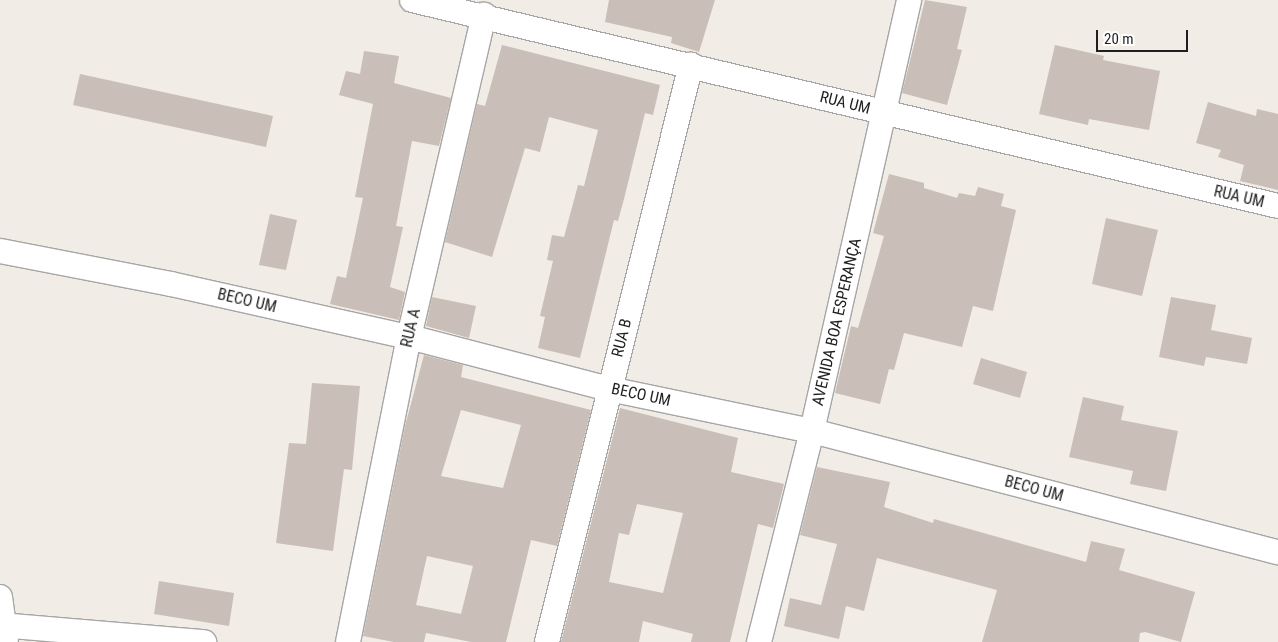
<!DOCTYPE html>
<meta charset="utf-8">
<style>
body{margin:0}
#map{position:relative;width:1278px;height:642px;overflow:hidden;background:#f1ece5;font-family:"Roboto Condensed",sans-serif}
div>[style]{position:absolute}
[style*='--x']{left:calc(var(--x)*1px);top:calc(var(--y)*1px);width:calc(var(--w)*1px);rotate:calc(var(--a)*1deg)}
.building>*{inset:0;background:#c9beb8}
.roads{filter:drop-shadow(1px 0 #a6a6a6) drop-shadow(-1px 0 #a6a6a6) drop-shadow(0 1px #a6a6a6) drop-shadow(0 -1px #a6a6a6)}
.street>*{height:24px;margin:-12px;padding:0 12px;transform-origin:12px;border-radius:12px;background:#fff}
span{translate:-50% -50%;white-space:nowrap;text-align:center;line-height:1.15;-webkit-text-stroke:4px #fff;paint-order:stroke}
.street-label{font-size:16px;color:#1f1f1f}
.scale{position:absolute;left:1096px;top:30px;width:92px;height:22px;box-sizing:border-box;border:2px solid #1f1f1f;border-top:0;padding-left:6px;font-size:15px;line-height:18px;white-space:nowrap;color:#1f1f1f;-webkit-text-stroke:4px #fff;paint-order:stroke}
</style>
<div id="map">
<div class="building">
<div style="clip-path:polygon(609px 0,715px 0,699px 52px,671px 43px,672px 37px,605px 22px)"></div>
<div style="clip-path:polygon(925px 0,967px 7px,957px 49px,962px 50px,947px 105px,902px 93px)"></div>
<div style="clip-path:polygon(502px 45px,660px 85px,653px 115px,645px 113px,625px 195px,618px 221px,614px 220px,580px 358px,538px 348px,545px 317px,540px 316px,553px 261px,547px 260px,552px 235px,564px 237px,578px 185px,584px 186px,598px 130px,549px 117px,540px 152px,525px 148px,492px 257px,445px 242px,477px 104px,485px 106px)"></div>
<div style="clip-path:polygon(1055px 45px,1104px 56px,1103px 60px,1160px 71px,1149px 130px,1089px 119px,1088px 125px,1039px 114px)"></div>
<div style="clip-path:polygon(364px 51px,399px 56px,394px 83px,451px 98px,439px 146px,412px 141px,396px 226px,403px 227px,390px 287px,405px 292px,399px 320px,330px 304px,337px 276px,346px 278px,363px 198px,355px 197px,373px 104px,339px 95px,346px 71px,360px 74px)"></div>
<div style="clip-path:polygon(80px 74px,273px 116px,266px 147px,73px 105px)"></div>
<div style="clip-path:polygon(1208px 102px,1256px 116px,1257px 109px,1278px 114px,1278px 190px,1240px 181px,1244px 165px,1218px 157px,1221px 150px,1196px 143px)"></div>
<div style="clip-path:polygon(889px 174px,924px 183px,924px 188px,957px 198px,959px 193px,975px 196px,978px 187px,1004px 194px,1001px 206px,1016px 210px,993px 311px,973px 306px,962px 347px,904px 333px,894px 370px,889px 369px,880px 404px,835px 393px,851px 326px,858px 328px,884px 236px,873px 233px)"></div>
<div style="clip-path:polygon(270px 214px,297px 220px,286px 270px,259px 265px)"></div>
<div style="clip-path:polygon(1106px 218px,1158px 230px,1142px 296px,1092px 284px)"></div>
<div style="clip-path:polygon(432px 297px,476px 306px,469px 338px,426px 326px)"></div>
<div style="clip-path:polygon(1171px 297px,1216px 305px,1211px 330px,1252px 338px,1247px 364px,1206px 357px,1204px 366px,1159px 357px)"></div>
<div style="clip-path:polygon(evenodd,424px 355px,463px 365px,461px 377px,591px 410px,557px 546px,531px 540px,506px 642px,471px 642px,426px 633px,424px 642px,394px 642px,363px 636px,405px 426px,424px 355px,461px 410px,521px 425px,503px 488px,441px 476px,461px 410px,424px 355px,427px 556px,473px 566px,461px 614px,416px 605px,427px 556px)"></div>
<div style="clip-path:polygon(981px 358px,1027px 372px,1020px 398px,973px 384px)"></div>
<div style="clip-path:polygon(312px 383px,360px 386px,352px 470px,344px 469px,333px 551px,276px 543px,289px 443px,306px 444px)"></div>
<div style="clip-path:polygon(1083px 397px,1124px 406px,1121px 420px,1178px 431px,1166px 491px,1130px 484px,1133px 471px,1069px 457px)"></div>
<div style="clip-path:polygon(evenodd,620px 408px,738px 438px,731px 472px,784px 484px,773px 528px,758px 524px,730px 642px,691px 642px,693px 634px,643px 621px,639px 642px,561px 642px,620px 408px,637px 504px,683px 513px,663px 593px,609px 582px,619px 533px,629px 535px,637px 504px)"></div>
<div style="clip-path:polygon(817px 467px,890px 482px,884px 507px,933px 523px,934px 519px,1086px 562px,1091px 541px,1125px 549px,1119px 570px,1195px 592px,1181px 642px,1145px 632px,1140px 633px,1139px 642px,982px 642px,997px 590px,877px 558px,864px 611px,846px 606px,839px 639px,784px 626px,790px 598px,821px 605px,837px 544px,800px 535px)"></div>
<div style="clip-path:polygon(159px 581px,234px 593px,229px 626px,154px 614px)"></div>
</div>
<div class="roads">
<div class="street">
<div style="--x:412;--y:0;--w:890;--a:13.38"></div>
<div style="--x:0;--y:251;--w:174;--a:10.9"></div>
<div style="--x:171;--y:284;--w:244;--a:12.6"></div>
<div style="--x:409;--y:337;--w:207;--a:14.6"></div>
<div style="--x:609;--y:389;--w:207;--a:11.7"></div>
<div style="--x:812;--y:431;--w:481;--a:14.6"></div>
<div style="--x:0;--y:597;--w:43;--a:82.1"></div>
<div style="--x:0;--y:625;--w:205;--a:4.8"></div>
<div style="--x:348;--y:642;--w:311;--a:-78.7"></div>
<div style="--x:409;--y:337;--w:331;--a:-76.9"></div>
<div style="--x:547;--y:642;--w:595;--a:-75.99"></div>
<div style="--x:759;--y:642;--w:218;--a:-75.9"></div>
<div style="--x:812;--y:431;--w:442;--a:-77.3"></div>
</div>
</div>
<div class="street-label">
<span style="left:845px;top:103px;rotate:14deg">RUA UM</span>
<span style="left:1239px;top:197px;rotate:13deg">RUA UM</span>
<span style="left:247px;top:301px;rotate:13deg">BECO UM</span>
<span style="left:837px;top:322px;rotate:-77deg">AVENIDA BOA ESPERANÇA</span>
<span style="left:411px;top:328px;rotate:-77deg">RUA A</span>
<span style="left:622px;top:338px;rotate:-76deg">RUA B</span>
<span style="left:641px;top:395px;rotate:12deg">BECO UM</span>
<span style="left:1034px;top:489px;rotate:15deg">BECO UM</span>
</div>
<div class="scale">20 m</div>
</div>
